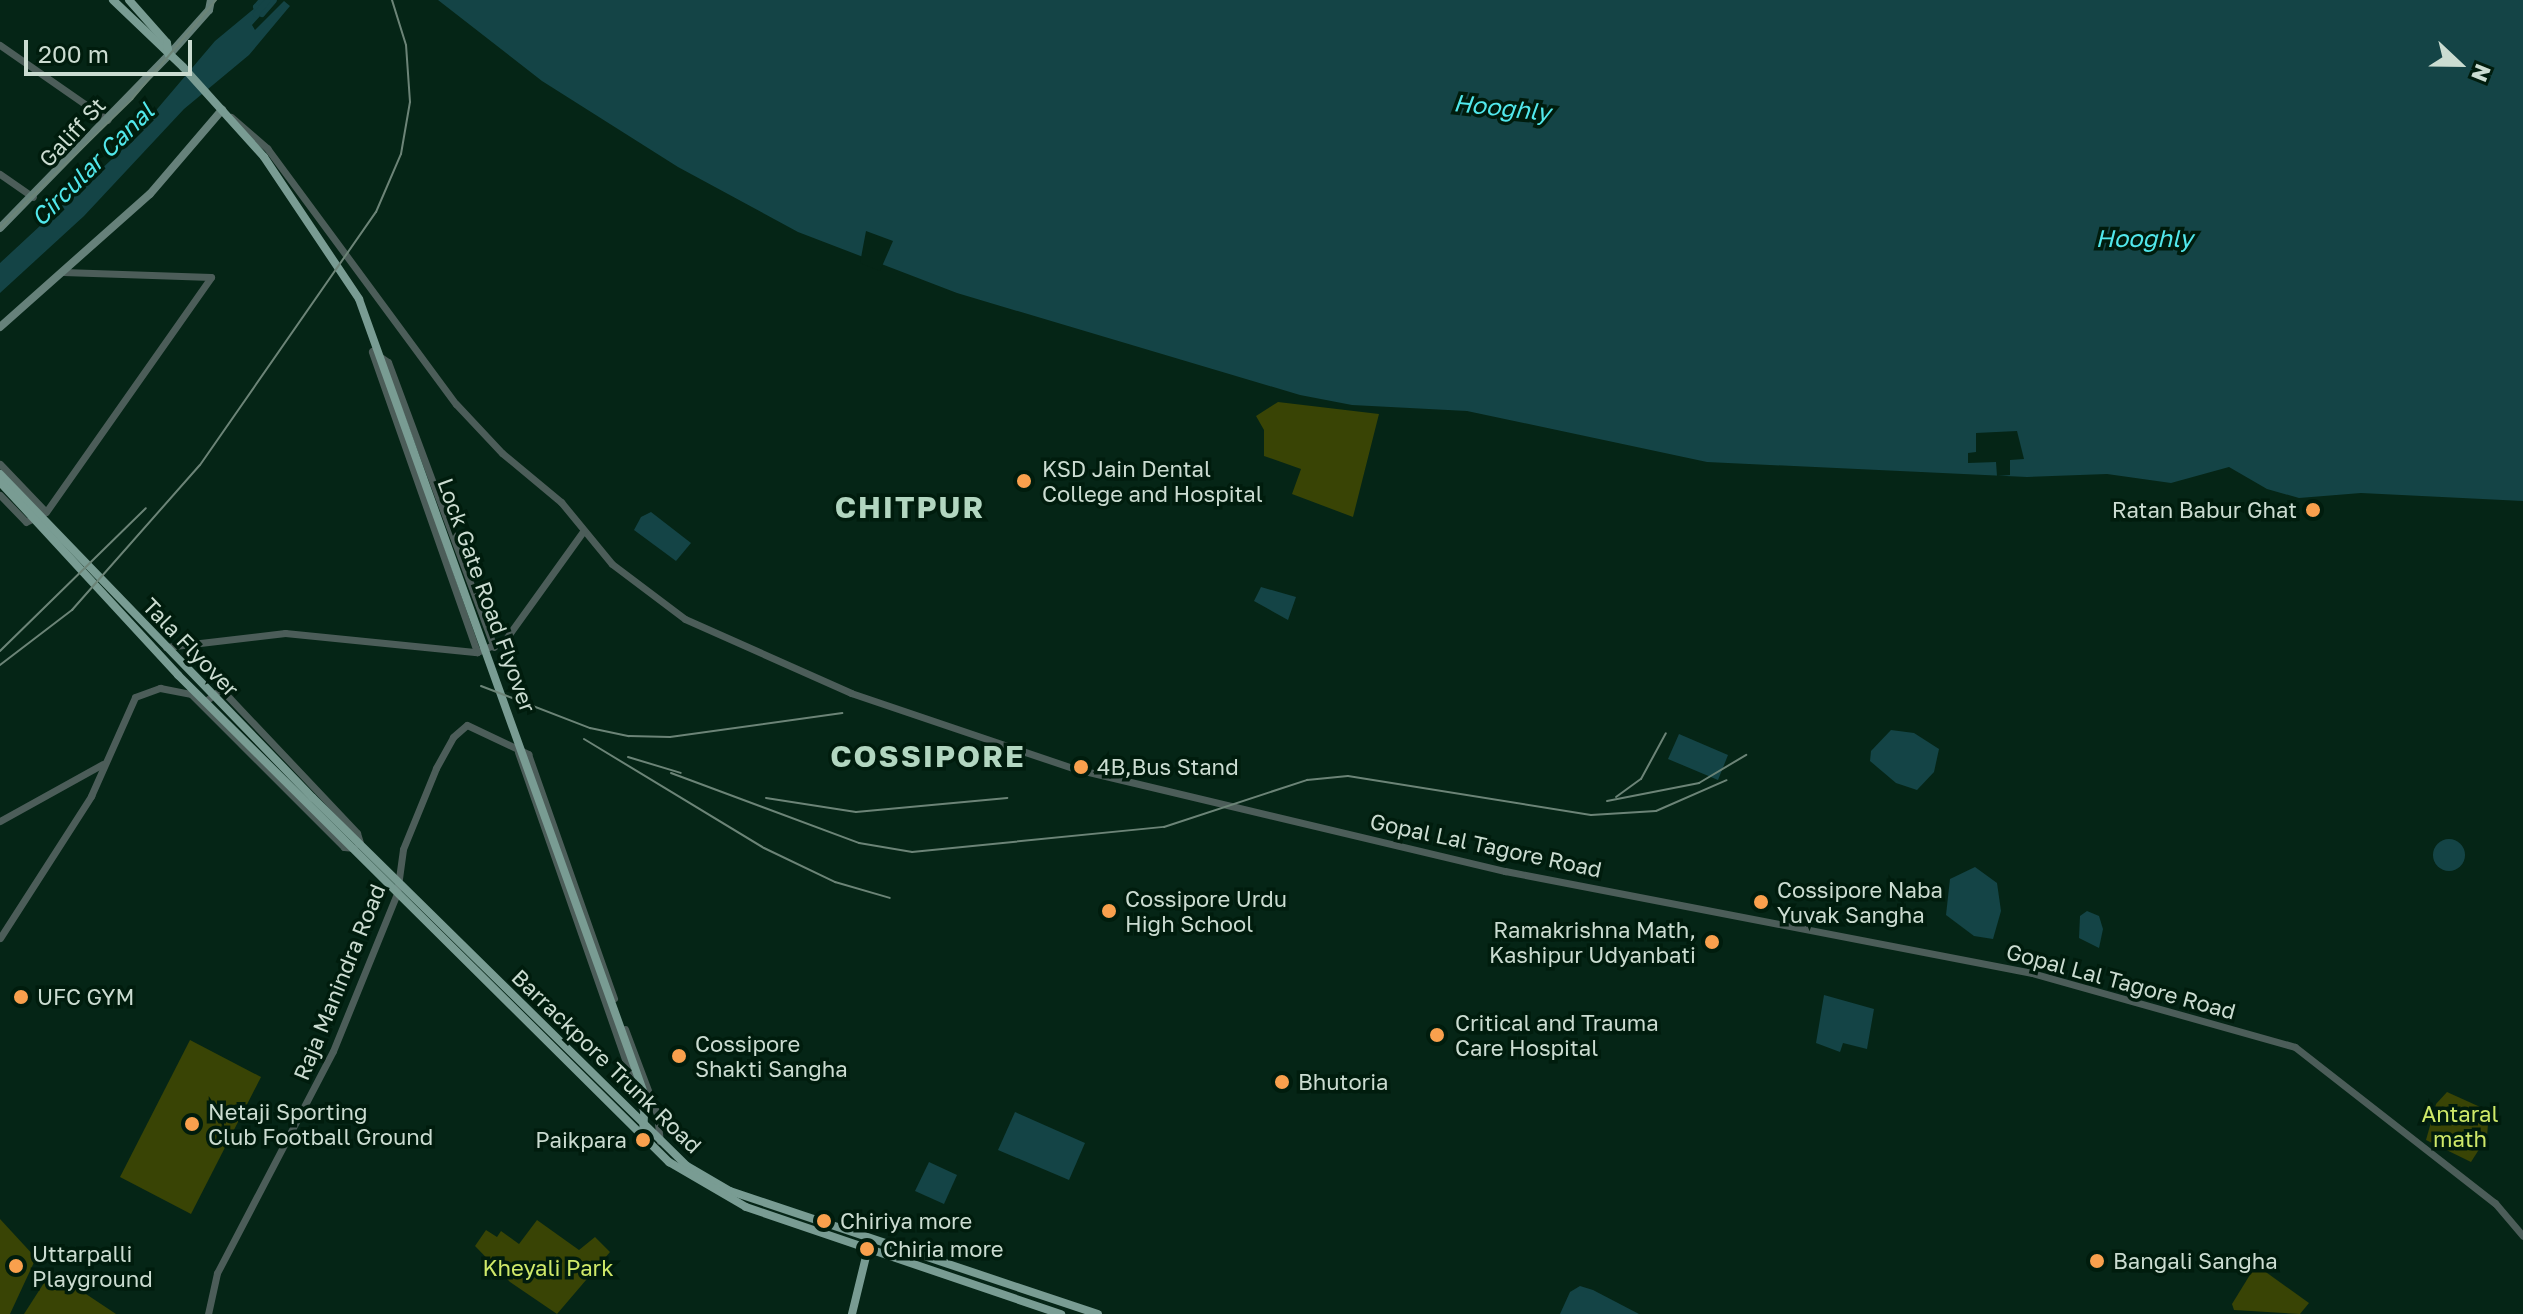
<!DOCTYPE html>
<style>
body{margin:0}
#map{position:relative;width:2523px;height:1314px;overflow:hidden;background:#052516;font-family:"Golos Text",sans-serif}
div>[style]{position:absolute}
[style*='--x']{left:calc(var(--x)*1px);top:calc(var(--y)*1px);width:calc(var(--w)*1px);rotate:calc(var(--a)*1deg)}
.green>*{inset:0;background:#394405}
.water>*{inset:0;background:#144446}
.round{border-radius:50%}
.pier>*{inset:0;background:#052516}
.canal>*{height:6px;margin:-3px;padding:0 3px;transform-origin:3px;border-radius:3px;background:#144446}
.tertiary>*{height:7px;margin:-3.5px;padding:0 3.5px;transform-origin:3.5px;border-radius:3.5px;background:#4c5d59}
.secondary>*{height:8px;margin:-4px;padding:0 4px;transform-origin:4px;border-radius:4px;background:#66817a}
.primary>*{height:8px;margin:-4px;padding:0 4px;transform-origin:4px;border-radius:4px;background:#799c93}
.tram>*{height:2px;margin:-1px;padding:0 1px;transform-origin:1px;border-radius:1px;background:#6c8477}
.rail>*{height:2px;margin:-1px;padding:0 1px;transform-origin:1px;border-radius:1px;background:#6c8477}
.dots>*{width:22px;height:22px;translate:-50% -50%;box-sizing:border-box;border:4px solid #001c0d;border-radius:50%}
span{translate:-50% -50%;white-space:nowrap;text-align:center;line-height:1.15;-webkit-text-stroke:7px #001c0d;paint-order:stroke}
.street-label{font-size:22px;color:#cbdcd1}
.poi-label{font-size:22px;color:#cbdcd1}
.left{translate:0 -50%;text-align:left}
.right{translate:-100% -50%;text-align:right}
.park-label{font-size:22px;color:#cfe969}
.water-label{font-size:24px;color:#51e8ec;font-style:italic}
.district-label{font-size:30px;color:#b2d6c0;font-weight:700;letter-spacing:2px}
.north{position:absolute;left:2419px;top:24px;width:80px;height:80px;-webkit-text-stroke:6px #001c0d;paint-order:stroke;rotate:112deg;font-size:22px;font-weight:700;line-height:32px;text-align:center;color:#cbdcd1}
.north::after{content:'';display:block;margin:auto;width:28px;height:36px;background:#cbdcd1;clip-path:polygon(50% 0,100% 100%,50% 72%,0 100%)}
.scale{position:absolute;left:24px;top:40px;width:168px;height:36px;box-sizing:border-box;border:4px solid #cbdcd1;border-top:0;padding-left:10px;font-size:24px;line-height:28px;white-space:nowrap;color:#cbdcd1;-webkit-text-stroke:6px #001c0d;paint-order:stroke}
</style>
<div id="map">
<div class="green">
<div style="clip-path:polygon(1278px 402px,1379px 414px,1353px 517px,1292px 494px,1301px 469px,1264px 456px,1264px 430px,1256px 416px)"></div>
<div style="clip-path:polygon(190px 1040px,261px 1077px,191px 1214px,120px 1177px)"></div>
<div style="clip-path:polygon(2447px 1092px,2489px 1111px,2487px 1137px,2471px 1162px,2426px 1140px,2436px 1104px)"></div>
<div style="clip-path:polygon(0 1219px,36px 1258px,10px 1314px,0 1314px)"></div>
<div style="clip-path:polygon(537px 1220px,579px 1250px,595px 1237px,610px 1252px,557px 1314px,510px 1282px,475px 1246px,486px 1230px,497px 1237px,501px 1231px,519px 1244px)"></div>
<div style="clip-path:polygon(2256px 1265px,2309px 1303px,2300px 1314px,2234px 1310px,2232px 1304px)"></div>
<div style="clip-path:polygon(51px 1272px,74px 1286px,116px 1314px,24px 1314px)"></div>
</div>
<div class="water">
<div style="clip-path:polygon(438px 0,2523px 0,2523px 501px,2361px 493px,2299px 498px,2267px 489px,2229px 467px,2171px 483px,2107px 474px,2027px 477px,1707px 462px,1467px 411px,1352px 405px,1300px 395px,957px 293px,798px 232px,678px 167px,542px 81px)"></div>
<div style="clip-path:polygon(284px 1px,290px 6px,249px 55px,184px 109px,84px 216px,0 293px,0 263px,124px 148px,215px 41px,256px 7px,262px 14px,252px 25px,255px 30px)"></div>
<div style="clip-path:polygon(651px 512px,691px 543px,676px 561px,634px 530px,641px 517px)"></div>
<div style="clip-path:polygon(1261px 587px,1296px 597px,1288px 620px,1254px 601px)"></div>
<div style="clip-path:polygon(1891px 730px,1914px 733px,1939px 749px,1934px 772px,1917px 790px,1896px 783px,1870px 761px,1871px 751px)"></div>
<div style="clip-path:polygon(1679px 734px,1728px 755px,1718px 780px,1668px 759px)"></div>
<div class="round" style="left:2433px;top:839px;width:32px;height:32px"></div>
<div style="clip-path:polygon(1975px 867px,1997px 883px,2001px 911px,1993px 939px,1974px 936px,1946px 915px,1950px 879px)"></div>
<div style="clip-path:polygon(2087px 911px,2099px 916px,2103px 929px,2099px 948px,2079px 938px,2080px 916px)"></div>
<div style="clip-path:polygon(1824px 995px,1874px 1009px,1867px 1049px,1843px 1043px,1840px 1052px,1816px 1043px)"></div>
<div style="clip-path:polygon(1015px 1112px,1085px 1143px,1069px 1180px,998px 1150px)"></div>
<div style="clip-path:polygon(929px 1162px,957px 1175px,944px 1204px,915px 1191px)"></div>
<div style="clip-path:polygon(1580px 1286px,1593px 1290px,1639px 1314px,1560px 1314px,1570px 1292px)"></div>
</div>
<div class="pier">
<div style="clip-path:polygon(866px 231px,893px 241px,880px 271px,860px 263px)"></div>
<div style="clip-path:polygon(2017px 431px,2024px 459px,2010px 460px,2010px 475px,1997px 476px,1996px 462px,1968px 463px,1968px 453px,1976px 452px,1976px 433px)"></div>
</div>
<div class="canal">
<div style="--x:262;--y:0;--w:9;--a:131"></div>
<div style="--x:256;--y:7;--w:9;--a:49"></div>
<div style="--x:262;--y:14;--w:18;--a:-49"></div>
<div style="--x:256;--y:14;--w:18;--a:-49"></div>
</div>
<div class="tertiary">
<div style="--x:0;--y:45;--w:131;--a:34.8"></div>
<div style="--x:231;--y:117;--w:48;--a:40.7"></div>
<div style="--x:267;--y:148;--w:318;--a:53.6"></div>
<div style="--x:456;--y:404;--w:67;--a:46.8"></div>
<div style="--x:502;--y:453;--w:77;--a:39.7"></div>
<div style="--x:561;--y:502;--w:80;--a:50.6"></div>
<div style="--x:612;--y:564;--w:91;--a:37"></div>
<div style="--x:685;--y:619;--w:182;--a:24"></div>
<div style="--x:851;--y:693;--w:237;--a:18.7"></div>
<div style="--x:1076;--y:769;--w:441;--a:13.4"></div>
<div style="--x:1505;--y:871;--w:537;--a:10.95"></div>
<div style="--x:2032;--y:973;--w:273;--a:15.7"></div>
<div style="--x:2295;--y:1047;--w:254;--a:38"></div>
<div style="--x:2495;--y:1203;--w:43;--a:49.7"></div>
<div style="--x:0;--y:174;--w:40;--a:34.9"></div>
<div style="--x:372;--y:351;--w:19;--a:35"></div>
<div style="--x:388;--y:362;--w:304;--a:69.6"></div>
<div style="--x:372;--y:352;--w:318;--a:70.7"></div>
<div style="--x:0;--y:464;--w:66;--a:46.2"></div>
<div style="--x:0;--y:495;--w:37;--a:46"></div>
<div style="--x:26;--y:522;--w:22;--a:-27"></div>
<div style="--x:46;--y:512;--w:287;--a:-54.9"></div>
<div style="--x:211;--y:277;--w:148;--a:-178.1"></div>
<div style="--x:166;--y:647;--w:120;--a:-6.7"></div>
<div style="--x:285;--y:633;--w:193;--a:5.7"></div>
<div style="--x:477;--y:652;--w:30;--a:-23"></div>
<div style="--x:505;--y:640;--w:135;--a:-54.3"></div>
<div style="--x:202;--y:704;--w:24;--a:-38"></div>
<div style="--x:221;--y:689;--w:198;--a:46.6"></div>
<div style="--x:357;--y:833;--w:10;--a:73"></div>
<div style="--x:518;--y:752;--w:379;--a:70.8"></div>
<div style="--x:0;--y:821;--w:118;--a:-29"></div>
<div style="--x:0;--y:938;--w:169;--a:-57.3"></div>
<div style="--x:91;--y:796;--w:108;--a:-66"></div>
<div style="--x:135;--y:697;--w:27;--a:-20"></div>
<div style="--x:160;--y:688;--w:32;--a:11"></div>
<div style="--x:191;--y:694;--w:216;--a:45"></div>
<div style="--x:344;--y:847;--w:10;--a:6"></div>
<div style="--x:625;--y:1029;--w:91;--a:69.4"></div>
<div style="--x:657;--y:1114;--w:27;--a:84"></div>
<div style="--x:208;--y:1314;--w:42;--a:-77.6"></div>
<div style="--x:217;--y:1273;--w:250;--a:-62.4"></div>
<div style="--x:333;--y:1051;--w:170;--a:-67.9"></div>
<div style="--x:397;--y:893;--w:44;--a:-82.2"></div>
<div style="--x:403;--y:849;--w:87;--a:-67.8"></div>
<div style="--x:436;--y:768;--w:35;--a:-61"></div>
<div style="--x:453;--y:737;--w:18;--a:-41"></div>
<div style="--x:467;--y:725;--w:68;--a:25.4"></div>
<div style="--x:528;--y:754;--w:259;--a:70.6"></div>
</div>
<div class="secondary">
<div style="--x:0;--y:228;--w:242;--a:-45.7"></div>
<div style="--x:169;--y:55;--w:60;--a:-48.4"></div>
<div style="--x:209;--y:10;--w:10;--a:-79"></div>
<div style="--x:0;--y:327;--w:200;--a:-41.6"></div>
<div style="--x:150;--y:194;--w:111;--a:-49.4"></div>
</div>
<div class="primary">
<div style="--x:113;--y:0;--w:97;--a:43.7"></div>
<div style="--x:183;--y:67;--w:121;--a:48"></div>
<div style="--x:264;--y:157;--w:171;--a:56.2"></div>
<div style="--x:359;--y:299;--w:847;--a:70.26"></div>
<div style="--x:645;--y:1096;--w:34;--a:93"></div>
<div style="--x:129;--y:0;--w:57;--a:48.5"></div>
<div style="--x:167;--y:43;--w:12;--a:81"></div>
<div style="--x:0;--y:474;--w:450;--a:46"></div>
<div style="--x:313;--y:798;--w:525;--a:44.54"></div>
<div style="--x:687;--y:1166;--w:50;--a:30.2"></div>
<div style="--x:730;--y:1191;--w:388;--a:18.5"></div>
<div style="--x:0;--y:482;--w:263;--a:47.3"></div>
<div style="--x:178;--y:675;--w:692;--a:44.77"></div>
<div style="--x:669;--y:1162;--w:89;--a:30.3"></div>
<div style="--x:746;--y:1207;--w:333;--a:18.8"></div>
<div style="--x:852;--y:1314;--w:72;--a:-76.3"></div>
</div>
<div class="tram">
<div style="--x:0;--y:228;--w:185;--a:-44.3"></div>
<div style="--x:132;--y:99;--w:130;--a:-49.7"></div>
</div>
<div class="rail">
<div style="--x:0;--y:651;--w:204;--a:-44.4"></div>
<div style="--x:0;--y:665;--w:91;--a:-37.4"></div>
<div style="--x:72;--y:610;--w:193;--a:-48.6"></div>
<div style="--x:200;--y:465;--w:308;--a:-55.2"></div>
<div style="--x:376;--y:212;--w:63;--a:-66.7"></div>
<div style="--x:401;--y:154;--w:53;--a:-80.2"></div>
<div style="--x:410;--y:102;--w:57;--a:-94"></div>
<div style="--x:406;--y:45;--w:47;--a:-107.3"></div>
<div style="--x:481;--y:686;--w:117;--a:21.1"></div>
<div style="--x:590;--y:728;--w:40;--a:12"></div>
<div style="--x:629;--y:736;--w:41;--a:1.4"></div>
<div style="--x:670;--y:737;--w:174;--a:-7.9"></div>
<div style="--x:584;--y:739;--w:210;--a:31.2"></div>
<div style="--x:764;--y:848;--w:79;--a:25.6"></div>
<div style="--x:835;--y:882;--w:57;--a:16.2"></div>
<div style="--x:628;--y:757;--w:55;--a:16.8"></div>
<div style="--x:671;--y:773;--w:201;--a:20.4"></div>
<div style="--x:859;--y:843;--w:54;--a:9.6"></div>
<div style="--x:912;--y:852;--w:253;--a:-5.7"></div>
<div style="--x:1164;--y:827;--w:151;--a:-18.2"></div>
<div style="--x:1307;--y:780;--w:41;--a:-5.6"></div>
<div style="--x:1348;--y:776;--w:246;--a:9.1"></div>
<div style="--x:1591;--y:815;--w:65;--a:-3.5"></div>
<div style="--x:1656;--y:811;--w:77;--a:-23.6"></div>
<div style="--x:1616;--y:797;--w:31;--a:-36"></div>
<div style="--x:1641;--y:779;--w:52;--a:-61.5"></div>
<div style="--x:766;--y:798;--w:91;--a:8.8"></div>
<div style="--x:856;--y:812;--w:152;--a:-5.3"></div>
<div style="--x:1607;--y:801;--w:94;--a:-11.1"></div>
<div style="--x:1699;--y:783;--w:55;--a:-30.8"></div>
</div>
<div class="dots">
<div style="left:1024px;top:481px;background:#f9a04d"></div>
<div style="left:2313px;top:510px;background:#f9a04d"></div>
<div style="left:1081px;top:767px;background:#f9a04d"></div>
<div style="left:1761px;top:902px;background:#f9a04d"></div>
<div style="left:1109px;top:911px;background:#f9a04d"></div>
<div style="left:1712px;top:942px;background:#f9a04d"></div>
<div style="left:21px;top:997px;background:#f9a04d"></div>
<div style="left:1437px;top:1035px;background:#f9a04d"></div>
<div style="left:679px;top:1056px;background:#f9a04d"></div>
<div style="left:1282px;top:1082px;background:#f9a04d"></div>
<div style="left:192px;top:1124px;background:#f9a04d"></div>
<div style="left:643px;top:1140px;background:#f9a04d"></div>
<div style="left:824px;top:1221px;background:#f9a04d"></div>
<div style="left:867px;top:1249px;background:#f9a04d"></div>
<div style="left:2097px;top:1261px;background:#f9a04d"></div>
<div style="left:16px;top:1266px;background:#f9a04d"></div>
</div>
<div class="street-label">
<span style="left:72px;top:132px;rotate:-47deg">Galiff St</span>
<span style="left:487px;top:595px;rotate:70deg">Lock Gate Road Flyover</span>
<span style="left:191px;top:647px;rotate:46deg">Tala Flyover</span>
<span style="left:1486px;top:845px;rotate:12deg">Gopal Lal Tagore Road</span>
<span style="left:2121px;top:981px;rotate:15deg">Gopal Lal Tagore Road</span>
<span style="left:339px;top:982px;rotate:-68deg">Raja Manindra Road</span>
<span style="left:607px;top:1061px;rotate:44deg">Barrackpore Trunk Road</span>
</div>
<div class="poi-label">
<span class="left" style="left:1042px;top:481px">KSD Jain Dental<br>College and Hospital</span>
<span class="right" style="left:2297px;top:510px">Ratan Babur Ghat</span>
<span class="left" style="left:1097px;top:767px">4B,Bus Stand</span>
<span class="left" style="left:1777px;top:902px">Cossipore Naba<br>Yuvak Sangha</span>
<span class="left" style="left:1125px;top:911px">Cossipore Urdu<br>High School</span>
<span class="right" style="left:1696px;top:942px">Ramakrishna Math,<br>Kashipur Udyanbati</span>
<span class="left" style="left:37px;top:997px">UFC GYM</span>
<span class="left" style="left:1455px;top:1035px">Critical and Trauma<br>Care Hospital</span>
<span class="left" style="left:695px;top:1056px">Cossipore<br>Shakti Sangha</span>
<span class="left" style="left:1298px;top:1082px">Bhutoria</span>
<span class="left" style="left:208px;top:1124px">Netaji Sporting<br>Club Football Ground</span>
<span class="right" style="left:627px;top:1140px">Paikpara</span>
<span class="left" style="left:840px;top:1221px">Chiriya more</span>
<span class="left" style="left:883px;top:1249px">Chiria more</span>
<span class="left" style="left:32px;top:1266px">Uttarpalli<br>Playground</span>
<span class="left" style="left:2113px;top:1261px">Bangali Sangha</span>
</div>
<div class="park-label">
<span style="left:2460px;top:1126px">Antaral<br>math</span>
<span style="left:548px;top:1268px">Kheyali Park</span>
</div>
<div class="water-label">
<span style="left:1502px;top:107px;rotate:6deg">Hooghly</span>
<span style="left:92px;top:164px;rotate:-45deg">Circular Canal</span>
<span style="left:2144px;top:238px">Hooghly</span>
</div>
<div class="district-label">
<span style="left:910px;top:507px">CHITPUR</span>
<span style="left:928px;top:756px">COSSIPORE</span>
</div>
<div class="north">N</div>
<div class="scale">200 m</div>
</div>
